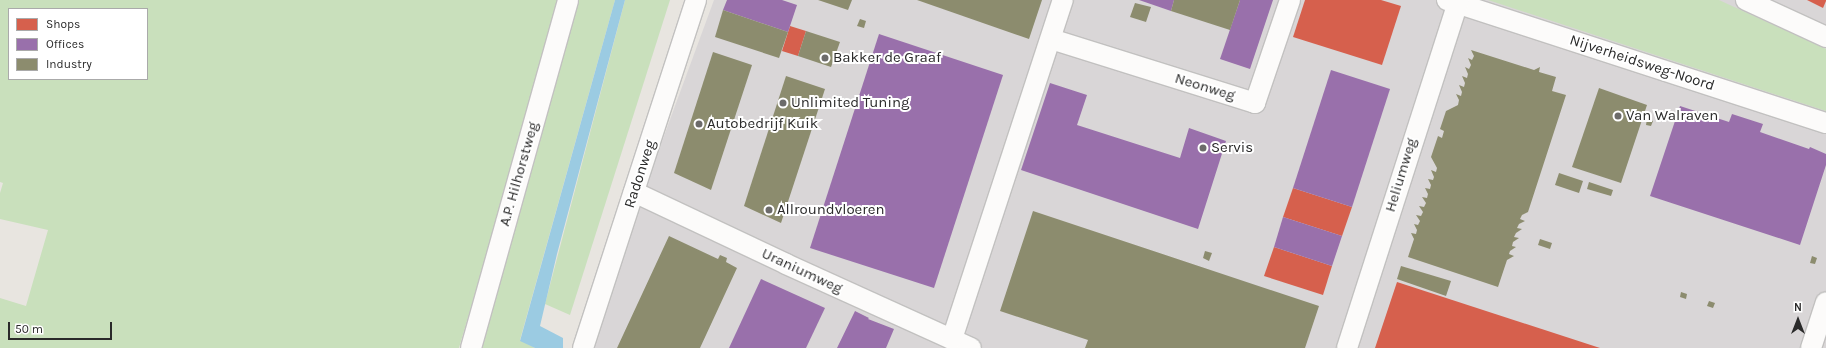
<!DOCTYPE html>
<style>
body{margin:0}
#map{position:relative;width:1826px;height:348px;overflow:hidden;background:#e8e5e0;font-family:Karla,sans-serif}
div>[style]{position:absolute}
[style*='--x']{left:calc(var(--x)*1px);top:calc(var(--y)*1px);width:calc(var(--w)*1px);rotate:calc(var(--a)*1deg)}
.industrial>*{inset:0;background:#d9d6d7}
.green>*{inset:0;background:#c9e0bc}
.water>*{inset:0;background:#9bcbe2}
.shops>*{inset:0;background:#d6604d}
.offices>*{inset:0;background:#9970ab}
.industry>*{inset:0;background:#8c8c6e}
.roads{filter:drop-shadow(1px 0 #c2c1c0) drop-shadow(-1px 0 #c2c1c0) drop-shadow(0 1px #c2c1c0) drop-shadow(0 -1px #c2c1c0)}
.minor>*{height:20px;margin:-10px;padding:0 10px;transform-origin:10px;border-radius:10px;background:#fcfbfa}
.dots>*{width:11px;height:11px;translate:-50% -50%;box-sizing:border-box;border:2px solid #fff;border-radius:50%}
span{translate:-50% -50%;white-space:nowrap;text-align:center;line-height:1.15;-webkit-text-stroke:4px #fff;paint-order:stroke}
.poi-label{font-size:15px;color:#2a2a2a}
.left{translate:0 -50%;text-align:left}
.street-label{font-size:15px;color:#2a2a2a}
.legend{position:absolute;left:8px;top:8px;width:140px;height:72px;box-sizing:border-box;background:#fff;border:1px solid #aaa;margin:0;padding:5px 7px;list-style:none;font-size:12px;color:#2a2a2a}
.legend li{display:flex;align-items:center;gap:8px;height:20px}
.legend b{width:20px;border:1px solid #aaa}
.north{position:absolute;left:1778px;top:300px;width:40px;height:40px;-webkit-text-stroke:3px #fff;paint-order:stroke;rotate:0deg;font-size:11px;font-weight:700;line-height:16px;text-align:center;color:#2a2a2a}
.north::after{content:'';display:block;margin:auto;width:14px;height:18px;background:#2a2a2a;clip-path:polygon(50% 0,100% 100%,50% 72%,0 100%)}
.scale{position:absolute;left:8px;top:322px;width:104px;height:18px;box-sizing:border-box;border:2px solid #2a2a2a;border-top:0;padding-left:5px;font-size:12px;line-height:14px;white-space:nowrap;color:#2a2a2a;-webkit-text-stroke:3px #fff;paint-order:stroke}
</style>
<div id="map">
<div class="industrial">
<div style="clip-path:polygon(714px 0,1826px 0,1826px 348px,586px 348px)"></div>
</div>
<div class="green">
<div style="clip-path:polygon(evenodd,0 0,561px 0,459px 348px,0 348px,0 298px,26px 306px,48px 230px,0 219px,0 193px,3px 183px,0 182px,0 0,9px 9px,147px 9px,147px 79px,9px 79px,9px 9px)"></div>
<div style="clip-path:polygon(570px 0,615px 0,520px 340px,535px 348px,473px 348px)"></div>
<div style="clip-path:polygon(625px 0,670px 0,570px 315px,545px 304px)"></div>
<div style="clip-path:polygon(1488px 0,1719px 0,1826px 49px,1826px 111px)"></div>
</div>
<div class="water">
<div style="clip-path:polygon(615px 0,625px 0,557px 254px,540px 326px,563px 338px,563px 348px,535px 348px,520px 341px)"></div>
</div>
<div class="shops">
<div style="clip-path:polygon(1305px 0,1381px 0,1401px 6px,1382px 65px,1293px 37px)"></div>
<div style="clip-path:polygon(1807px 0,1826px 0,1826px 1px,1823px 8px)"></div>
<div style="clip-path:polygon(790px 26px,806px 31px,798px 56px,782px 51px)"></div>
<div style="clip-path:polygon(1293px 188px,1352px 207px,1342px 236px,1283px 217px)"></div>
<div style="clip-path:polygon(1274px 247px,1332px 266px,1323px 295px,1264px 276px)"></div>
<div style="clip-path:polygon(1397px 282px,1600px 348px,1375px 348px)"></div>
</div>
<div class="offices">
<div style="clip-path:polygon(727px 0,782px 0,797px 5px,788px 32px,723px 10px)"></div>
<div style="clip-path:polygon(1139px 0,1174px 0,1171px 11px)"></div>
<div style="clip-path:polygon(1240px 0,1273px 0,1250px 69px,1220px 59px)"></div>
<div style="clip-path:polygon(879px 34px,1003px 75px,934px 288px,810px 248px)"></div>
<div style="clip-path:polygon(1331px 70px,1390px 89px,1352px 207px,1293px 188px)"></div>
<div style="clip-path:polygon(1050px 83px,1087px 95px,1077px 125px,1180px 158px,1189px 128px,1226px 141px,1198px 229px,1021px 170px)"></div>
<div style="clip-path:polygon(1680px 106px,1729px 122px,1732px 114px,1763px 124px,1760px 132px,1809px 149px,1810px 147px,1826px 154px,1826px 165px,1800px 245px,1650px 196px)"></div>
<div style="clip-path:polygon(1283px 217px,1342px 236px,1332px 266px,1274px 247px)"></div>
<div style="clip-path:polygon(761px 279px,825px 308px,806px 348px,729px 348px)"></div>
<div style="clip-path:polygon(855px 311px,869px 318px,868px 319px,894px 329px,886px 348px,837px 348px)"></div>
</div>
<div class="industry">
<div style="clip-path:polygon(818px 0,852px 0,848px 10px)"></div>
<div style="clip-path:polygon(917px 0,1042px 0,1029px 39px)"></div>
<div style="clip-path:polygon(1174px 0,1240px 0,1230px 30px,1171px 11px)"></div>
<div style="clip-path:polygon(1135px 3px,1151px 7px,1146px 22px,1130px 17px)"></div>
<div style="clip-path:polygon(723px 10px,788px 32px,779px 58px,715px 37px)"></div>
<div style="clip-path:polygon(860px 19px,866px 21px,864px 28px,857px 26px)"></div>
<div style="clip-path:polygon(806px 31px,840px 42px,831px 67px,798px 56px)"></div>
<div style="clip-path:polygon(1471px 50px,1534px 70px,1540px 67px,1539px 72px,1556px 77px,1552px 91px,1566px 95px,1528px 212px,1522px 215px,1520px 219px,1525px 221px,1519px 224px,1517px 228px,1522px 229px,1516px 233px,1514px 237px,1519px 238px,1513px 242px,1512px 246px,1516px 247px,1510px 251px,1509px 254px,1514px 256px,1507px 260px,1498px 287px,1408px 257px,1414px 239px,1411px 233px,1416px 234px,1417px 230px,1414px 224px,1418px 225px,1420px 221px,1416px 215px,1421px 216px,1423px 212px,1419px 206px,1424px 207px,1426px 203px,1422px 197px,1427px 198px,1428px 194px,1425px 188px,1430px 189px,1431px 185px,1428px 179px,1433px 180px,1434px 177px,1431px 170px,1436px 172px,1437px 168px,1431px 157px,1438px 136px,1442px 138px,1444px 131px,1440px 129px,1446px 111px,1458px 105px,1459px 100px,1456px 94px,1461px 96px,1462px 92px,1459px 85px,1464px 87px,1465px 83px,1462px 76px,1467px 78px,1468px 74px,1465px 67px,1469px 69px,1471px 65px,1468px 58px,1472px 60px,1474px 56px)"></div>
<div style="clip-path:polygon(713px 52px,752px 65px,711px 190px,674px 173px)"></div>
<div style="clip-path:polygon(786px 76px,825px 89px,781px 223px,744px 206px)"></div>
<div style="clip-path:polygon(1599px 88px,1647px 105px,1621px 183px,1572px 167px)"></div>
<div style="clip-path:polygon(1647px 119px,1653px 121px,1651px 126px,1646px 125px)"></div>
<div style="clip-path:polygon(1559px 173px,1583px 181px,1579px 193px,1555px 185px)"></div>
<div style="clip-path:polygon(1589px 182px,1613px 190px,1611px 196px,1587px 189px)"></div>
<div style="clip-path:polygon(1033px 211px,1319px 306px,1305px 348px,1085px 348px,1088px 340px,1000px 311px)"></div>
<div style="clip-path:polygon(669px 236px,718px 259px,720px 255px,727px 258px,726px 262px,737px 268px,700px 348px,617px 348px)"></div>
<div style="clip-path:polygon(1540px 239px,1552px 243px,1550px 249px,1538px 245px)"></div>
<div style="clip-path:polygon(1205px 251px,1212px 253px,1209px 261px,1203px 258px)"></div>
<div style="clip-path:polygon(1812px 256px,1817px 258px,1815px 264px,1810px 263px)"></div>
<div style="clip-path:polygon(1401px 266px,1451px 281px,1446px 296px,1397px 279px)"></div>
<div style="clip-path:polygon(1681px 292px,1687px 294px,1686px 299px,1680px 297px)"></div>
<div style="clip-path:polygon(1709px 301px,1715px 303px,1713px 308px,1707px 306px)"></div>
</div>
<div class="roads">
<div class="minor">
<div style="--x:1447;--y:0;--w:398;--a:18"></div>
<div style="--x:1746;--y:0;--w:88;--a:24.8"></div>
<div style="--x:1051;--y:39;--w:214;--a:17.4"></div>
<div style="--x:1255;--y:103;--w:109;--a:-71.2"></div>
<div style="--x:634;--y:192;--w:168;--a:25.3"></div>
<div style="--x:786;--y:264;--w:203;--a:24.4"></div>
<div style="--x:952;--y:339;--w:357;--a:-71.9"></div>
<div style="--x:471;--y:348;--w:361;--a:-74.4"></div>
<div style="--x:583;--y:348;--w:366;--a:-72"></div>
<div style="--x:1347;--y:348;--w:366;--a:-72.2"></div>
<div style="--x:1811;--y:348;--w:48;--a:-71.9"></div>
</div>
</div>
<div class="dots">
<div style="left:825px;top:58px;background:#6c6b6a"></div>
<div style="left:783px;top:103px;background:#6c6b6a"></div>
<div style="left:1618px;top:116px;background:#6c6b6a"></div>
<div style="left:699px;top:124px;background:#6c6b6a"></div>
<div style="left:1203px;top:148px;background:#6c6b6a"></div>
<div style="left:769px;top:210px;background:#6c6b6a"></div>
</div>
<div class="poi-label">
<span class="left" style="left:833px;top:58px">Bakker de Graaf</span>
<span class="left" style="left:791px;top:103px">Unlimited Tuning</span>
<span class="left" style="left:1626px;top:116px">Van Walraven</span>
<span class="left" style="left:707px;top:124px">Autobedrijf Kuik</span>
<span class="left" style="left:1211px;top:148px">Servis</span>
<span class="left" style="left:777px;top:210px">Allroundvloeren</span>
</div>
<div class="street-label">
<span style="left:1642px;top:63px;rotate:18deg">Nijverheidsweg-Noord</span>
<span style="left:1205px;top:87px;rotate:17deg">Neonweg</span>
<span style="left:519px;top:174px;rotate:-74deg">A.P. Hilhorstweg</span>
<span style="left:640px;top:174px;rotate:-72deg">Radonweg</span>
<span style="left:1401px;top:175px;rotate:-73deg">Heliumweg</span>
<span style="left:802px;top:271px;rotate:25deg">Uraniumweg</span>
</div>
<ul class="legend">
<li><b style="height:11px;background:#d6604d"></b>Shops</li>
<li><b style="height:11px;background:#9970ab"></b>Offices</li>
<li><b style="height:11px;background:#8c8c6e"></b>Industry</li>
</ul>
<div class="north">N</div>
<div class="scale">50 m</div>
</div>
